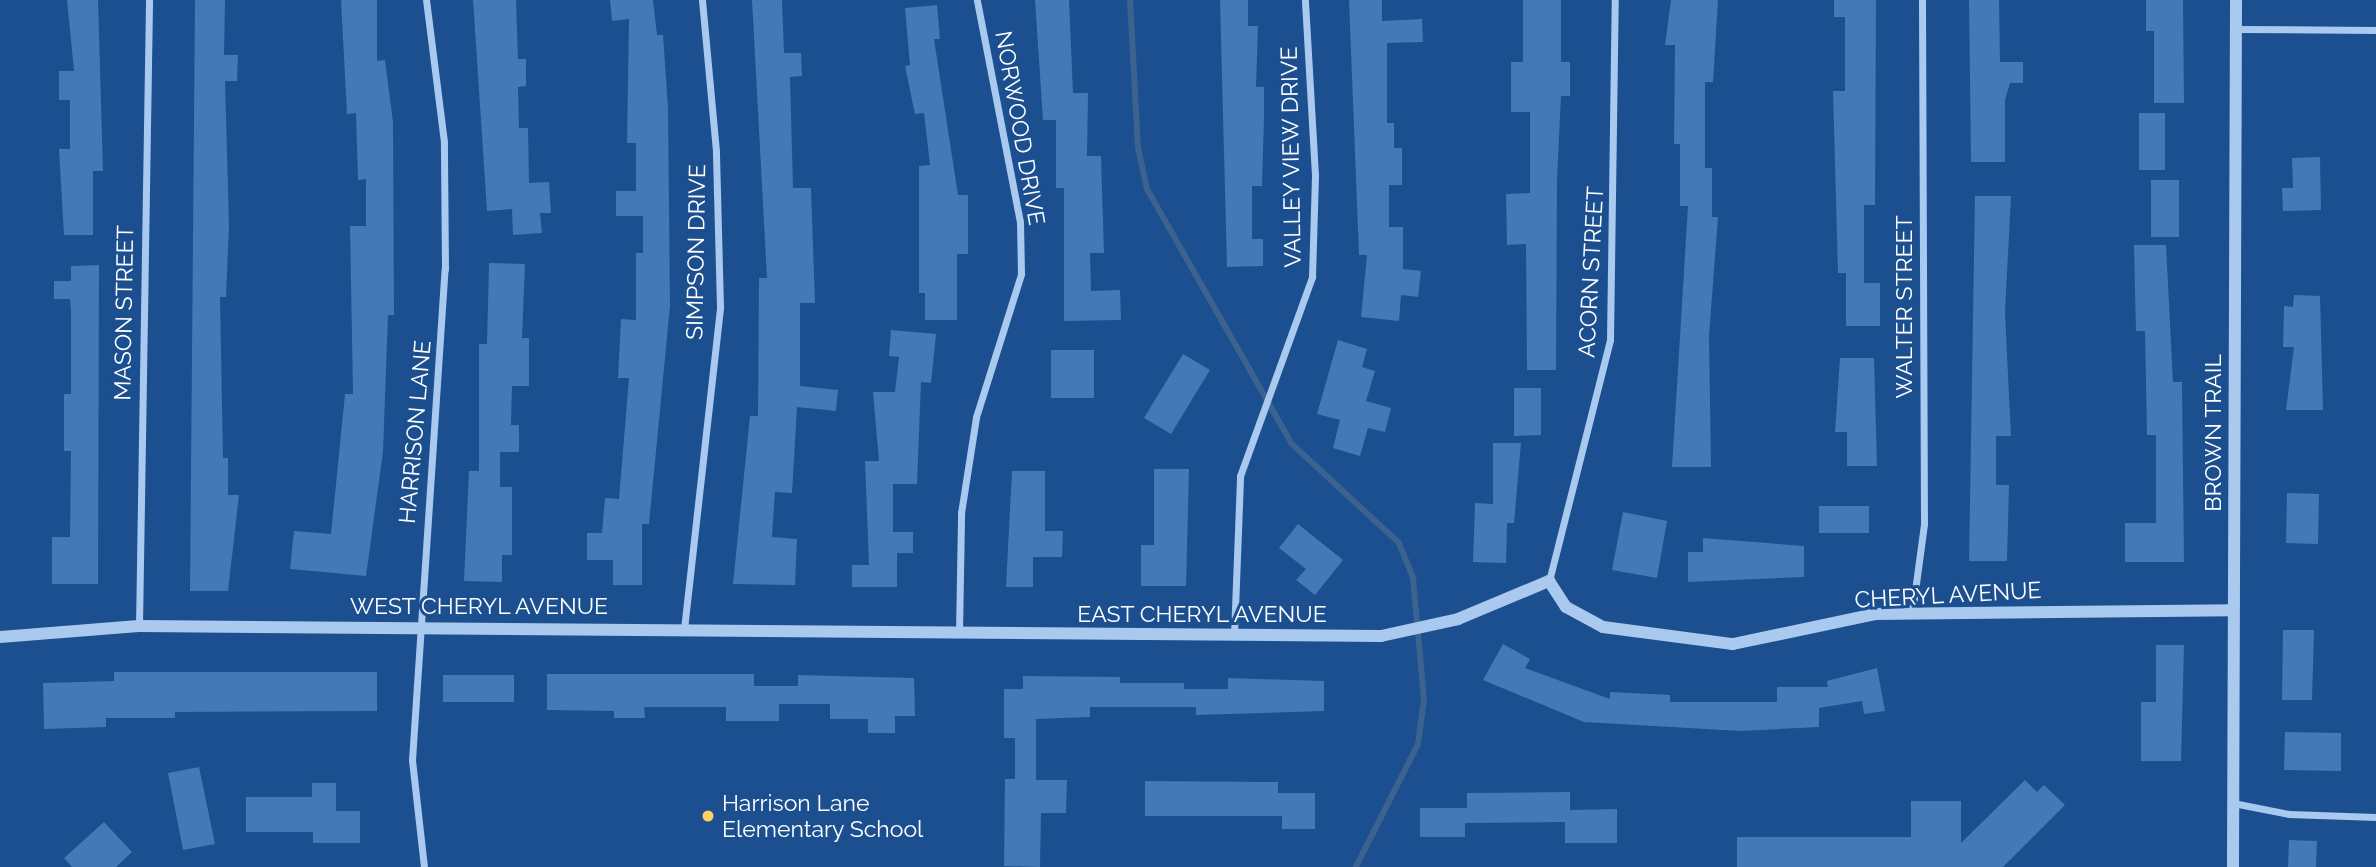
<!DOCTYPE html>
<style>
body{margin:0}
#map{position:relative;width:2376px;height:867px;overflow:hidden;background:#1b4f8f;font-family:Raleway,sans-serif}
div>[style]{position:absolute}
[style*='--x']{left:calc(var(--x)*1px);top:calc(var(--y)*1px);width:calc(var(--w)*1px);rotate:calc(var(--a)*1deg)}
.stream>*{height:6px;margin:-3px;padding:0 3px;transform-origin:3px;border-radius:3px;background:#3c6290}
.building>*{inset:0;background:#4478b7}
.minor>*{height:7px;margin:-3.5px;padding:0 3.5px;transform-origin:3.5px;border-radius:3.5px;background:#a9c9ee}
.tertiary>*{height:12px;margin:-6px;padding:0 6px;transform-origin:6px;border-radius:6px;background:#a9c9ee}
.dots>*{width:19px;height:19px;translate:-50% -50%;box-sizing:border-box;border:4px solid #1b4f8f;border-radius:50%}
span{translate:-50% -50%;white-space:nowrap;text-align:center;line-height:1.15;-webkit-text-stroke:6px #1b4f8f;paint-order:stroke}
.street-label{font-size:23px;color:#fff}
.poi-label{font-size:23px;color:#fff}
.left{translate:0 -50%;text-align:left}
</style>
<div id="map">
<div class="stream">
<div style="--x:1130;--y:0;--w:148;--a:86.9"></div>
<div style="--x:1138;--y:148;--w:42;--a:77.6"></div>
<div style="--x:1147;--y:189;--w:292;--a:60.4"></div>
<div style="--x:1291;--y:443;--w:147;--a:42.8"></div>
<div style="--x:1399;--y:543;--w:38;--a:68"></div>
<div style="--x:1413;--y:578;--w:121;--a:84.8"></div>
<div style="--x:1424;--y:699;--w:45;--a:97.6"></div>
<div style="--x:1418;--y:744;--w:138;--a:116.8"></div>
</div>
<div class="building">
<div style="clip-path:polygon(67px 0,98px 0,103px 171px,93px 171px,93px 235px,64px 235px,59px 149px,70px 149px,70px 100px,59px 100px,59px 71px,74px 71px)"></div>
<div style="clip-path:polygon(195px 0,225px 0,224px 55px,238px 55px,237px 81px,225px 81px,229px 225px,226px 297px,220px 297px,223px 458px,228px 458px,228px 495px,239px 495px,228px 591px,190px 591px)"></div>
<div style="clip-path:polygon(341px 0,377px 0,377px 61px,385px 60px,393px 122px,394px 315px,388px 315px,383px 452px,366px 576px,290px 569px,294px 531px,331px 534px,345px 394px,353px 394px,350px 226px,366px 226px,366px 179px,358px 180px,356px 113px,347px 114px)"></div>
<div style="clip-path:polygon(473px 0,516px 0,518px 59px,526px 59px,526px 86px,518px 87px,519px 128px,528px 128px,529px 183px,549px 182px,551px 213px,540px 213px,542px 233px,513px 235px,512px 209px,487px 211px)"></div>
<div style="clip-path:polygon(610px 0,653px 0,657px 35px,663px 35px,668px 108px,670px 306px,649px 524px,642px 524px,642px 585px,613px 585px,613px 560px,587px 560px,587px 533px,602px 533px,605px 498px,619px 499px,629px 378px,618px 378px,621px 319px,636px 320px,636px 253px,643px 253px,643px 216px,616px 216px,616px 191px,636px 191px,636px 143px,627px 143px,629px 19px,612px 21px)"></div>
<div style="clip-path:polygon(752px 0,782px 0,784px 53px,801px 53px,802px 76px,790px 77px,793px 188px,811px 188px,815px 303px,800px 303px,800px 386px,838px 390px,836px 411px,797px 407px,792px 493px,775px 492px,772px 537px,797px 539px,795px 585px,733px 584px,750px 416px,758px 416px,759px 278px,767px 278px)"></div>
<div style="clip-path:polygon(1035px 0,1069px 0,1073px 93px,1088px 93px,1087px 156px,1101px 156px,1104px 253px,1090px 253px,1091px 291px,1120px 290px,1121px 320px,1064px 321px,1064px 188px,1056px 188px,1056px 120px,1043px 120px)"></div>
<div style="clip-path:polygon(1220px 0,1248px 0,1248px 26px,1258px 26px,1256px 87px,1264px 87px,1264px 118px,1262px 186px,1252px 186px,1252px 239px,1263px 239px,1263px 266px,1227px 267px)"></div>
<div style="clip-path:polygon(1349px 0,1382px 0,1382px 21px,1422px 19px,1423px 42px,1387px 43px,1387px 123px,1394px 123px,1394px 148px,1402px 148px,1402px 185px,1389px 185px,1389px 227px,1403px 227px,1403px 269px,1421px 271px,1418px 297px,1401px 295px,1399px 321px,1361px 317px,1367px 255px,1359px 255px)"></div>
<div style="clip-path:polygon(1523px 0,1561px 0,1561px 62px,1570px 62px,1570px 96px,1561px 96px,1557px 180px,1556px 370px,1527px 370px,1526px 244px,1507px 245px,1506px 194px,1530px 193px,1530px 112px,1511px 112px,1511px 62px,1523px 62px)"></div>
<div style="clip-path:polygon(1671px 0,1718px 0,1713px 82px,1705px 82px,1705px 168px,1712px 168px,1712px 217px,1718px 217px,1709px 336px,1711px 467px,1672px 467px,1688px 206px,1680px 206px,1680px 144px,1674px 144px,1675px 45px,1665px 45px)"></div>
<div style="clip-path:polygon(1834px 0,1876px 0,1875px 205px,1864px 205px,1864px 283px,1880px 283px,1880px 326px,1846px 326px,1846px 273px,1838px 273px,1833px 91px,1845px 91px,1845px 17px,1834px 17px)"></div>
<div style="clip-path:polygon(1969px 0,1999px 0,2000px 62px,2023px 62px,2023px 83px,2010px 83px,2005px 100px,2005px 162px,1971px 162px)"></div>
<div style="clip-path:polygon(2146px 0,2183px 0,2184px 103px,2154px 103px,2154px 31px,2146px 31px)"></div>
<div style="clip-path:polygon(937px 5px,940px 39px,934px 39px,958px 195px,968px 195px,968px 254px,957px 254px,957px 320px,925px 320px,925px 293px,919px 293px,919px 166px,930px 165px,924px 113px,915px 114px,905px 66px,910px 65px,905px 8px)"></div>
<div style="clip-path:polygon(2139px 113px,2165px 113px,2165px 170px,2139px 170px)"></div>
<div style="clip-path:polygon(2320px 157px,2321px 210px,2283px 211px,2282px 188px,2293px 188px,2292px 158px)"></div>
<div style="clip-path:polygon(2151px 180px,2179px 180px,2179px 237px,2151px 237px)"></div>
<div style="clip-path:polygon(1975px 196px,2011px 196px,2005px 313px,2011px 436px,1996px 436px,1996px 485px,2009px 485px,2007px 561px,1969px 561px)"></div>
<div style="clip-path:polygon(2134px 245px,2166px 245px,2173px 382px,2182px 382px,2184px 562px,2125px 562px,2125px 523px,2156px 523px,2156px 435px,2147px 435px,2145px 331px,2136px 331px)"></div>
<div style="clip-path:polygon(489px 263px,525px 264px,522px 338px,529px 338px,529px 386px,512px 386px,511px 425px,519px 425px,519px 452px,500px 452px,500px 487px,512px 487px,512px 555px,502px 555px,502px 582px,464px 581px,469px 471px,479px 471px,479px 344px,487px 344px)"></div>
<div style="clip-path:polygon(99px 265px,98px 584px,52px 584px,52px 537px,70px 537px,71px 451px,64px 451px,64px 394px,71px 394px,71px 311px,70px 299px,54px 299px,54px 281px,71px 281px,71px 266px)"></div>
<div style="clip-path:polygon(2294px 295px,2320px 296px,2323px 410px,2286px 410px,2294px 347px,2283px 347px,2284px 306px,2293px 307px)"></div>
<div style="clip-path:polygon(891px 330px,936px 334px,931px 383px,921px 382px,917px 484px,893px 484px,893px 532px,913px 532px,913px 553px,897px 553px,897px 587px,852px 587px,852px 565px,869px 565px,865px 461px,879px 461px,873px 392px,895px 392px,899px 357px,889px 356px)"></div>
<div style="clip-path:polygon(1338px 340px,1367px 349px,1362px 367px,1375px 371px,1366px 401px,1391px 408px,1385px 432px,1368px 428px,1360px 456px,1333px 448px,1340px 420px,1317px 414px)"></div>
<div style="clip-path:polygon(1051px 350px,1094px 350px,1094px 398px,1051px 398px)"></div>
<div style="clip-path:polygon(1183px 354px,1210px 370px,1171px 434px,1144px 418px)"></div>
<div style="clip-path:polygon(1840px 358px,1874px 358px,1877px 466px,1847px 466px,1847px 432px,1835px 432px)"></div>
<div style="clip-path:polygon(1514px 388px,1541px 388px,1541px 435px,1514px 436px)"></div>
<div style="clip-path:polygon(1493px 443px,1521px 443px,1514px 523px,1507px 523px,1506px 563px,1473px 562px,1475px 503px,1493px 504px)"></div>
<div style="clip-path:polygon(1154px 469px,1189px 469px,1186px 586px,1141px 586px,1141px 545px,1154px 545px)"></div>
<div style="clip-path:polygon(1012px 471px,1045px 471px,1045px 531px,1063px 531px,1062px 557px,1033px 557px,1033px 587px,1006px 587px)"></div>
<div style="clip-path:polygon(2287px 493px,2319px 494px,2318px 544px,2286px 543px)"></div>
<div style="clip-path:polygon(1819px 506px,1869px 506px,1869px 533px,1819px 533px)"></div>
<div style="clip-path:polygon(1623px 512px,1667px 521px,1657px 578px,1612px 570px)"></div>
<div style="clip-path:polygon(1298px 524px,1343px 560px,1315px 595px,1296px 580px,1306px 569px,1279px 548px)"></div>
<div style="clip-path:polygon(1703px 538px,1804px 546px,1804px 577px,1688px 582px,1688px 552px,1703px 552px)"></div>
<div style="clip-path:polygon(2283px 630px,2314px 630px,2312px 700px,2282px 700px)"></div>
<div style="clip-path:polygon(1503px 644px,1530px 659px,1525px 668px,1610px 699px,1610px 692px,1670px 695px,1670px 702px,1777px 702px,1777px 687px,1828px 687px,1827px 681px,1877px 668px,1885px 711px,1864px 714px,1862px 701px,1819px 708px,1819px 727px,1741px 731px,1584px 722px,1483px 680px)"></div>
<div style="clip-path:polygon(2156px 645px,2184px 645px,2181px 761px,2141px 761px,2141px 702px,2156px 702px)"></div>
<div style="clip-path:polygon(114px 672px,377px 672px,377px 711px,175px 712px,175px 718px,106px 718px,106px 727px,44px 729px,43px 683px,114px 681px)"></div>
<div style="clip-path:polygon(547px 674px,754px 674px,754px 686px,798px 686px,798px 675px,914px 678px,915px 716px,895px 716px,895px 733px,868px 733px,868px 719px,830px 719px,830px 704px,779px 704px,779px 721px,726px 721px,726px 707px,644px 707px,645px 718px,614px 718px,614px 711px,547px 710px)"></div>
<div style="clip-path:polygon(443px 675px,514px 675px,514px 702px,443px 702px)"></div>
<div style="clip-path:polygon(1023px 676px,1120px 677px,1120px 683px,1184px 683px,1184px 689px,1228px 689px,1228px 678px,1324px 681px,1324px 711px,1196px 715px,1196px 707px,1090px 707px,1090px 717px,1036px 719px,1036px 780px,1067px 780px,1066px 813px,1041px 813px,1040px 867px,1004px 866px,1005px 779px,1015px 779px,1015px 738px,1004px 738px,1004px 689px,1023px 689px)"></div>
<div style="clip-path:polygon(2285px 732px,2341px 733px,2341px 771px,2284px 770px)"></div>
<div style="clip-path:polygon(199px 767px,215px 844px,183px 850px,168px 773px)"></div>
<div style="clip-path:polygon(2025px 780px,2037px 792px,2044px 785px,2065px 805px,2003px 867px,1737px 867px,1737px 837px,1911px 837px,1911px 801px,1961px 801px,1961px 843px)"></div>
<div style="clip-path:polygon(1145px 781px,1278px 782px,1278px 793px,1315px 793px,1315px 829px,1282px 829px,1282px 816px,1145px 816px)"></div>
<div style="clip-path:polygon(312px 783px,336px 783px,336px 811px,360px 811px,360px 843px,313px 843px,313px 832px,246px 832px,246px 797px,312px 797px)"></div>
<div style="clip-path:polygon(1570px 792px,1570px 810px,1617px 809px,1617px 843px,1565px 843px,1565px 822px,1465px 823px,1465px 837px,1420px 837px,1420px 808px,1467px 808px,1467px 793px)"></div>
<div style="clip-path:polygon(104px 822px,132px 852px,116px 867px,72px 867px,64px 858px)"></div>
<div style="clip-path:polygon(2289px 840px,2317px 841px,2316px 867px,2288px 867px)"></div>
</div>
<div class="minor">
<div style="--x:2236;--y:29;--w:140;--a:0.4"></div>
<div style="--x:1549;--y:581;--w:249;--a:-75.8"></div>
<div style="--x:1610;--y:340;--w:340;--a:-89.2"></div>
<div style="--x:1912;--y:613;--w:90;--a:-82.3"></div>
<div style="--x:1924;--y:524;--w:524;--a:-90.22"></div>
<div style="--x:139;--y:626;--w:626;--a:-89.08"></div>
<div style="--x:684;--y:629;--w:324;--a:-83.6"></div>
<div style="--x:720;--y:307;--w:156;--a:-91.5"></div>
<div style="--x:716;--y:151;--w:152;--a:-95.3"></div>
<div style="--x:959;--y:633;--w:120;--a:-89"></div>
<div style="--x:961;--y:513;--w:97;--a:-81.1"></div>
<div style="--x:976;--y:417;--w:150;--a:-72.5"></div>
<div style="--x:1021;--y:274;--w:52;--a:-91.1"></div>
<div style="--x:1020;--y:222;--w:226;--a:-101"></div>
<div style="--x:1234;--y:635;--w:159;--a:-87.8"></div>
<div style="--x:1240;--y:476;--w:212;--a:-70.1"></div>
<div style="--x:1312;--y:277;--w:102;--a:-88.3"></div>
<div style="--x:1315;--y:175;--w:175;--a:-93.3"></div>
<div style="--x:2233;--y:803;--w:57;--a:11.1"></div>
<div style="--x:2289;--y:814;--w:87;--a:2"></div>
<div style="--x:424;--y:867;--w:108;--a:-96.4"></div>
<div style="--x:412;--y:760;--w:492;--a:-86.2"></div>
<div style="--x:445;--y:269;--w:127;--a:-90.5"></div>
<div style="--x:444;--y:142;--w:143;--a:-97.2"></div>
</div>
<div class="tertiary">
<div style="--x:0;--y:637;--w:139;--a:-4.5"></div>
<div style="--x:139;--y:626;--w:1242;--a:0.46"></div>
<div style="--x:1381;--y:636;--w:79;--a:-12.4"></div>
<div style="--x:1458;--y:619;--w:99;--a:-22.7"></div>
<div style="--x:1549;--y:581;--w:31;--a:57"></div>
<div style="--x:1566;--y:607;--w:42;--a:28.4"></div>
<div style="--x:1603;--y:627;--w:131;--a:7.5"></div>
<div style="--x:1733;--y:644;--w:145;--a:-11.9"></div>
<div style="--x:1875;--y:614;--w:358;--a:-0.6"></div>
<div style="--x:2233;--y:867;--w:867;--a:-89.8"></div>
</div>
<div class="dots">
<div style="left:708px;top:816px;background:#ffd166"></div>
</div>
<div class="street-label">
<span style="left:1020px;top:128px;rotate:80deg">NORWOOD DRIVE</span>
<span style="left:1291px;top:157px;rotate:-91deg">VALLEY VIEW DRIVE</span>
<span style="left:696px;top:252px;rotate:-89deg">SIMPSON DRIVE</span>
<span style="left:1591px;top:272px;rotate:-87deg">ACORN STREET</span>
<span style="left:1904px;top:307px;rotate:-90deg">WALTER STREET</span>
<span style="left:124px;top:313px;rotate:-89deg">MASON STREET</span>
<span style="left:415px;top:432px;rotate:-85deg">HARRISON LANE</span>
<span style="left:2213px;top:433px;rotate:-90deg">BROWN TRAIL</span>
<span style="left:1948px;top:595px;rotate:-3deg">CHERYL AVENUE</span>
<span style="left:479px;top:606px">WEST CHERYL AVENUE</span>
<span style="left:1202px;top:614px">EAST CHERYL AVENUE</span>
</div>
<div class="poi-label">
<span class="left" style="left:722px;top:816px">Harrison Lane<br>Elementary School</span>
</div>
</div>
